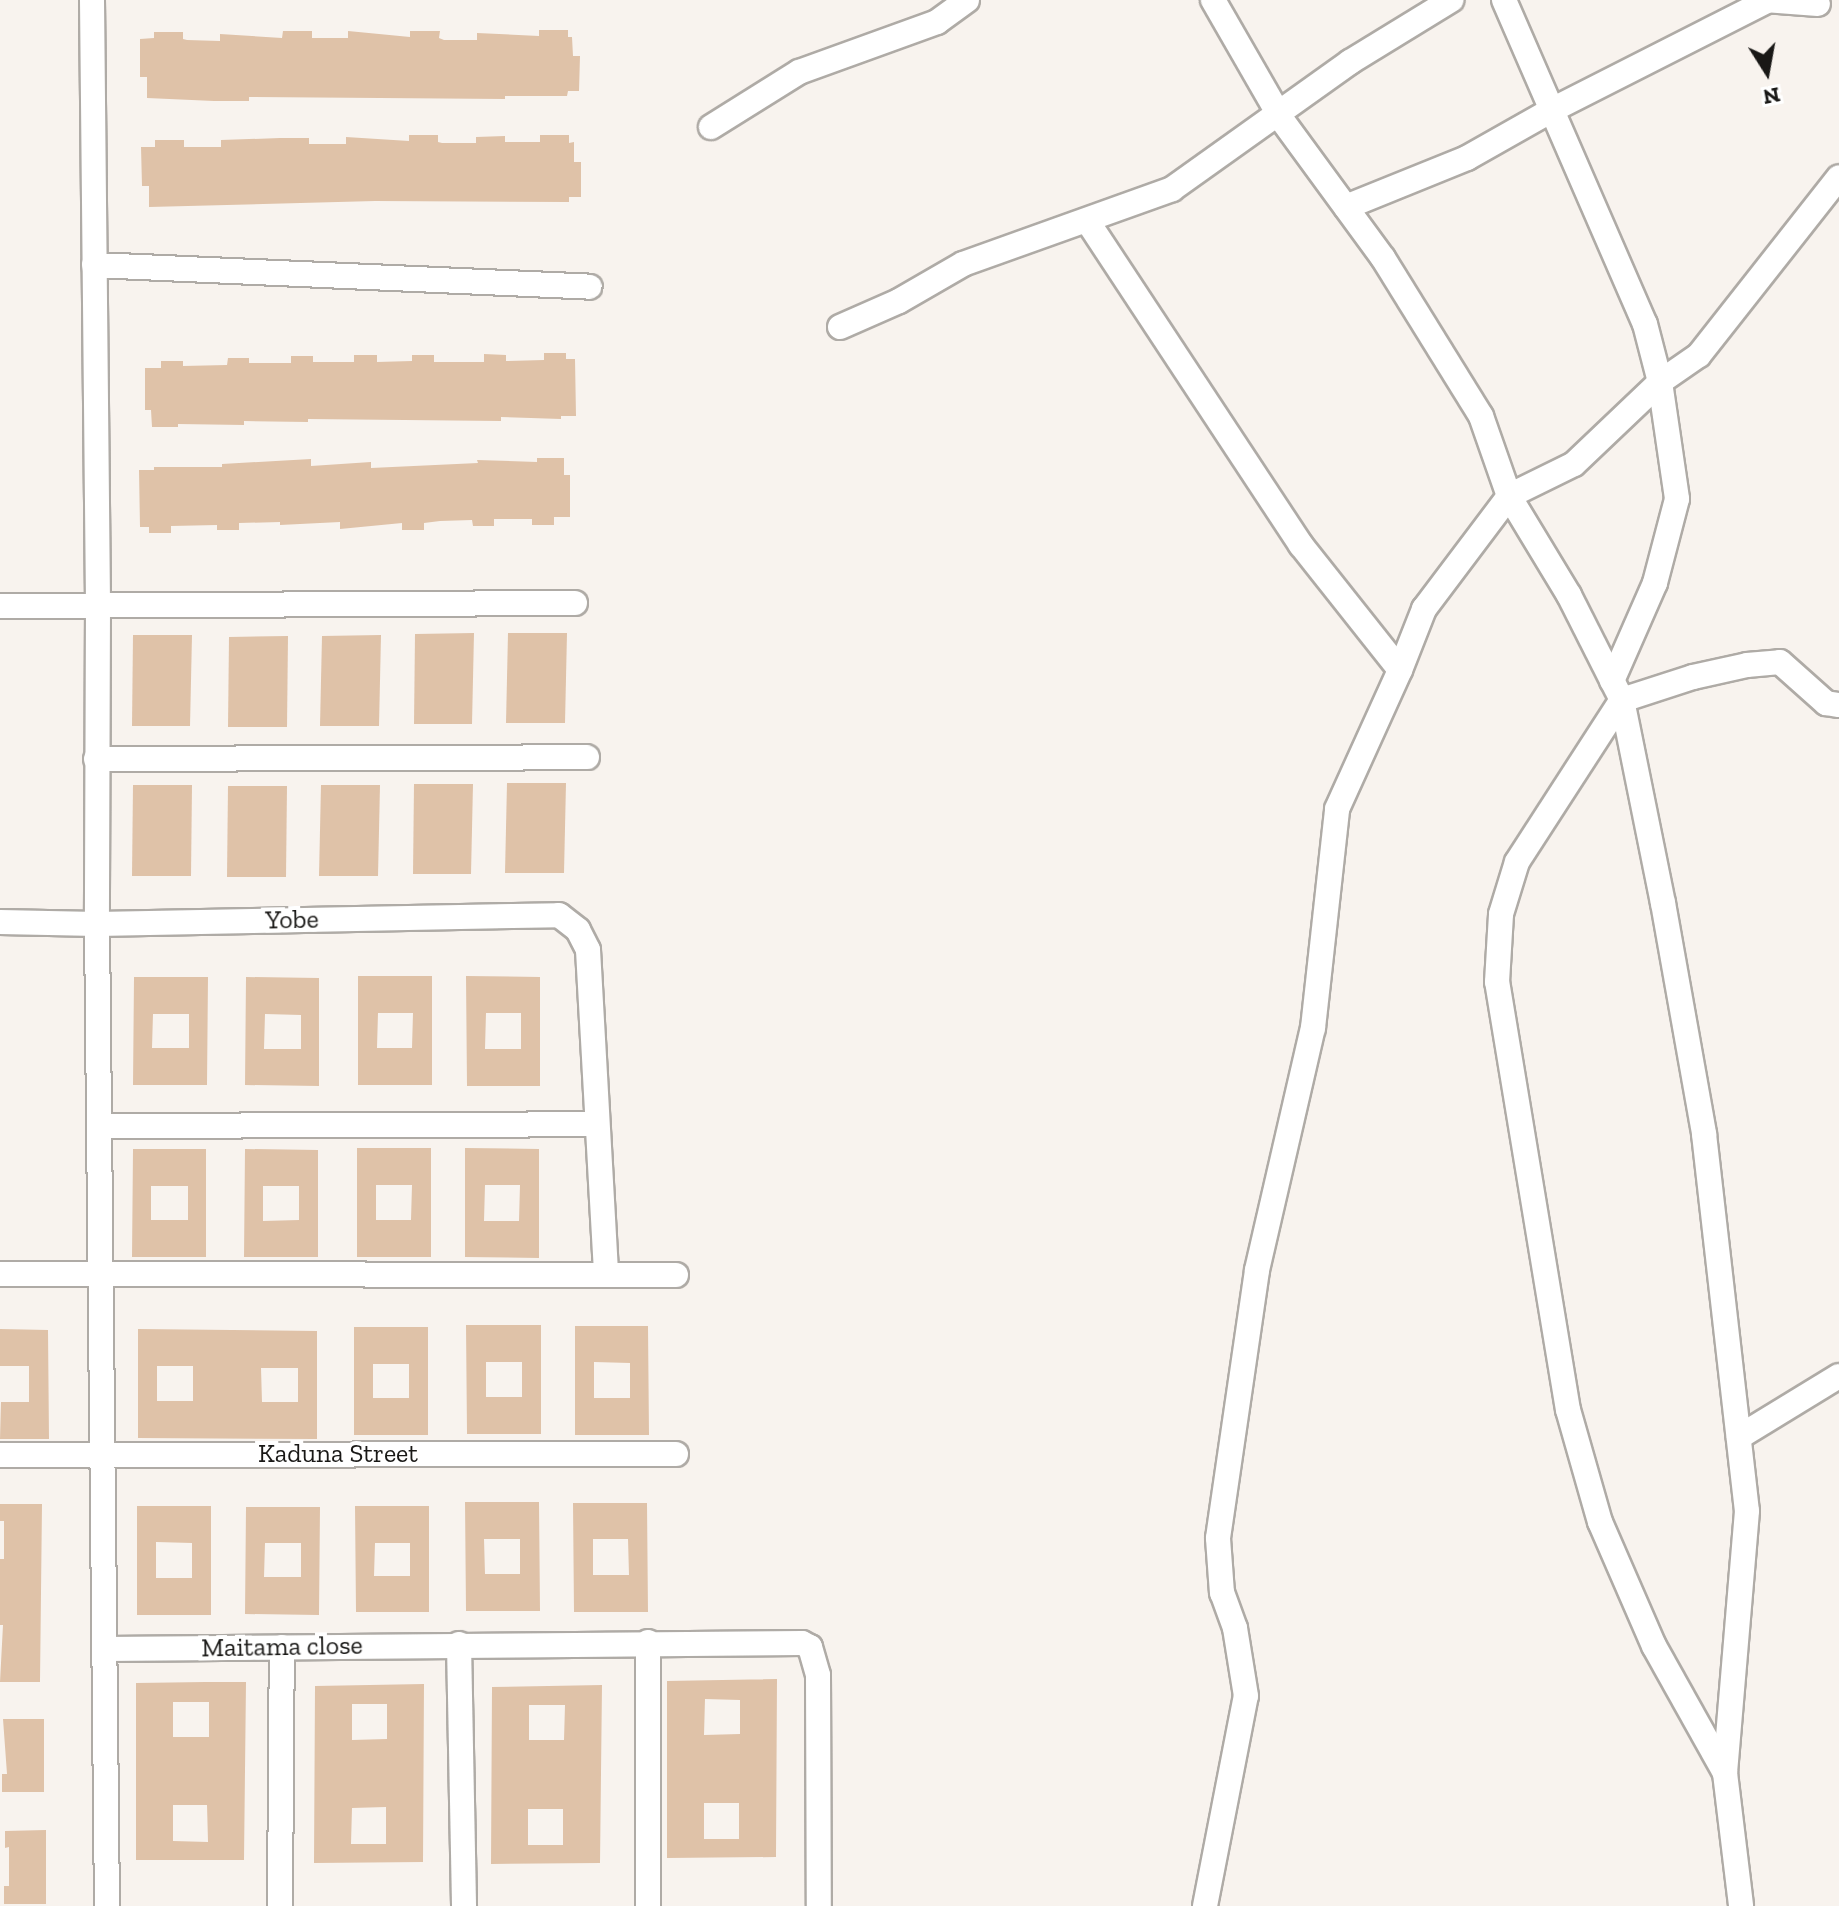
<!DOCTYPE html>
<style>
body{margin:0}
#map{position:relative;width:1839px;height:1906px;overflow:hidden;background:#f8f3ee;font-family:"Zilla Slab",serif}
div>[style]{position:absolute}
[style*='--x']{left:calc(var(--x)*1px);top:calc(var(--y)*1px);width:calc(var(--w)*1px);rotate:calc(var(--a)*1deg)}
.building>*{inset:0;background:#dfc2a8}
.roads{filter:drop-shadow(2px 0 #afaba6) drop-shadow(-2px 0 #afaba6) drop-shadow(0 2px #afaba6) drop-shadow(0 -2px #afaba6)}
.minor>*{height:24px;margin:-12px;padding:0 12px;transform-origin:12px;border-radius:12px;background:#fff}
span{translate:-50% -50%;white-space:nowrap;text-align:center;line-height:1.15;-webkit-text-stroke:8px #fff;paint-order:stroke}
.street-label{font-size:26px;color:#191816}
.north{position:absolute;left:1727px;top:32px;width:80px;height:80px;-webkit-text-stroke:6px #fff;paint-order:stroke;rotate:169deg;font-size:22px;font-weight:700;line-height:32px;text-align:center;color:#191816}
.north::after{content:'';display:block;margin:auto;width:28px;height:36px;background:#191816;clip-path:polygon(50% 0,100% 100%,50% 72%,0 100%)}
</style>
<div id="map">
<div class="building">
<div style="clip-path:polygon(539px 30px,568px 30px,568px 37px,572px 37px,573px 56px,580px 56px,579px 91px,568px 91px,567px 96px,505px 96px,505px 99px,249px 97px,249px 101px,214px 101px,147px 98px,147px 77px,140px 77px,140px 39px,154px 38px,154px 32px,183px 32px,183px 39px,187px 40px,220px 41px,220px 34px,282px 38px,283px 31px,312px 31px,312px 38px,348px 38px,348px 31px,410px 37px,410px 31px,440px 31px,439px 38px,444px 40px,477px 40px,477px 33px,539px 36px)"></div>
<div style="clip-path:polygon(409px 135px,438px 135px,438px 142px,442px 143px,476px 143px,476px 137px,505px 136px,505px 142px,540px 142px,540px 135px,569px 135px,569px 143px,574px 142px,574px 162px,581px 162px,581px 197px,569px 197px,569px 202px,375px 201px,149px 207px,149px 186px,142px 186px,141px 147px,155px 147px,155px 140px,184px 140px,184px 147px,221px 147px,221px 140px,280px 138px,309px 138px,309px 144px,346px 144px,346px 137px,409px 141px)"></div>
<div style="clip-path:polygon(544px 353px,566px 353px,566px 359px,575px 359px,576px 416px,561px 416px,561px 419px,501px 417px,501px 421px,308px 419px,308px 422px,244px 421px,244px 425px,178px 424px,178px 427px,152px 427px,151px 410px,145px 410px,145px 368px,161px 368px,161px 361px,183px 361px,183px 366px,227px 365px,228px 358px,249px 358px,249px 363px,291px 363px,291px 356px,313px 356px,313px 362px,354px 362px,354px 355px,377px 355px,377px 362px,412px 361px,412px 355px,434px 355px,434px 362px,484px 362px,484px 354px,506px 355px,506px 361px,544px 360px)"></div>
<div style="clip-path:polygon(537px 458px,564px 458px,564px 475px,570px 475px,570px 517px,554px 517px,554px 525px,532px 525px,532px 519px,494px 519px,494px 526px,473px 526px,472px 520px,440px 521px,424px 523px,424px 530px,402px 530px,402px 523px,340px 529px,340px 522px,280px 525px,280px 522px,239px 523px,239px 530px,217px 530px,217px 525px,171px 526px,171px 533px,149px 533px,149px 527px,140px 527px,139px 470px,154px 470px,154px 467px,222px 467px,222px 464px,311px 459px,311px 466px,371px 462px,371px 468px,478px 463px,477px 460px,537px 462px)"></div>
<div style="clip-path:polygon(474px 633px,472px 724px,414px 724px,415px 634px)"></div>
<div style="clip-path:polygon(508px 633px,567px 633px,565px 723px,506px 723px)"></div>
<div style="clip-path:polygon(133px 635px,192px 635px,190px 726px,132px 726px)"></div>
<div style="clip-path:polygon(381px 635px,379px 726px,320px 726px,322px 636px)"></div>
<div style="clip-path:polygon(288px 636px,287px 727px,228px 727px,229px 637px)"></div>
<div style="clip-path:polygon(507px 783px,566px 783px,564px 873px,505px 873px)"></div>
<div style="clip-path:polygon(414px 784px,473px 784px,471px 874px,413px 874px)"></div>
<div style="clip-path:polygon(133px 785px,192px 785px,191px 876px,132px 876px)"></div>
<div style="clip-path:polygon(321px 785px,380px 785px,378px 876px,319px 876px)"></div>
<div style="clip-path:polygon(228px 786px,287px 786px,286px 877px,227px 877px)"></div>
<div style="clip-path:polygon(evenodd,358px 976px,432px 976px,432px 1085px,358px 1085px,358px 976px,378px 1013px,413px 1013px,412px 1048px,377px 1048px,378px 1013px)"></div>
<div style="clip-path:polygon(evenodd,466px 976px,540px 977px,540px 1086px,467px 1086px,466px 976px,486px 1013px,521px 1013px,521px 1049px,485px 1049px,486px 1013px)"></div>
<div style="clip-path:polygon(evenodd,134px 977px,208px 977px,207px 1085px,133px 1085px,134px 977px,153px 1014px,189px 1014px,189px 1048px,152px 1048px,153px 1014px)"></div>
<div style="clip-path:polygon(evenodd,246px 977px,319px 978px,319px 1086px,245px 1085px,246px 977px,265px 1014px,301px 1015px,301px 1049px,264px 1049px,265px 1014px)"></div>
<div style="clip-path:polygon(evenodd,357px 1148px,431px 1148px,431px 1257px,357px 1257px,357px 1148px,376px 1185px,412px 1185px,411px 1220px,376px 1220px,376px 1185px)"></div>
<div style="clip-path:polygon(evenodd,465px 1148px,539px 1149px,539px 1258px,465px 1257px,465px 1148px,485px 1185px,520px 1185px,519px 1221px,484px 1221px,485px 1185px)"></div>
<div style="clip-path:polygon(evenodd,133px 1149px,206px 1149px,206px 1257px,132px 1257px,133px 1149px,151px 1186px,188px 1186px,188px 1220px,151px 1220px,151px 1186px)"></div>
<div style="clip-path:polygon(evenodd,245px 1149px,318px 1150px,318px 1257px,244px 1257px,245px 1149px,263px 1186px,299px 1186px,299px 1220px,263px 1221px,263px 1186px)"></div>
<div style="clip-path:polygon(evenodd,466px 1325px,541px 1325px,541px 1434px,467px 1434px,466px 1325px,486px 1362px,522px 1362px,522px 1397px,486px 1397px,486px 1362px)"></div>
<div style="clip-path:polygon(evenodd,575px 1326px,648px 1326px,649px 1435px,575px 1435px,575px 1326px,594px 1362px,630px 1363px,630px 1398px,594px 1398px,594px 1362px)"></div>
<div style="clip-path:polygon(evenodd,354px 1327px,428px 1327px,428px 1435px,354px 1435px,354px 1327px,373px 1364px,409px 1364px,409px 1398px,373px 1398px,373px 1364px)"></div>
<div style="clip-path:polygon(0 1329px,48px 1330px,49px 1439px,0 1439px,1px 1402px,29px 1402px,29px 1366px,0 1366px)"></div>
<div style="clip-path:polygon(evenodd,138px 1329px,317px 1331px,317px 1439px,138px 1438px,138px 1329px,157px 1366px,193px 1366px,193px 1401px,157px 1401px,157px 1366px,138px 1329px,261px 1368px,298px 1368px,298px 1402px,262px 1402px,261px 1368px)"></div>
<div style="clip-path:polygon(evenodd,465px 1502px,539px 1502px,540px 1611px,466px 1611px,465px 1502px,484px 1539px,520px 1539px,520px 1574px,485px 1574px,484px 1539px)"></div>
<div style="clip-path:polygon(evenodd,573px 1503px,647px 1503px,648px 1612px,574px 1612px,573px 1503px,593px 1539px,628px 1539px,629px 1575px,593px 1575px,593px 1539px)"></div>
<div style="clip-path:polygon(0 1504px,42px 1504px,40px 1682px,0 1682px,3px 1625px,0 1625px,0 1559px,4px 1559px,4px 1521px,0 1521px)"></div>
<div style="clip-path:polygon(evenodd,137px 1506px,211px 1506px,211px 1615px,137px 1615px,137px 1506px,156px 1542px,192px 1543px,192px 1578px,156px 1578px,156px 1542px)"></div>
<div style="clip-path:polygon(evenodd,355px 1506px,429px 1506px,429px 1612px,356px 1612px,355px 1506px,375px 1543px,410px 1543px,410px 1576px,374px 1576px,375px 1543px)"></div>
<div style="clip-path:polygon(evenodd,246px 1507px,320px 1507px,319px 1615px,245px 1614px,246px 1507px,265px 1543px,301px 1543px,301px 1577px,264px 1577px,265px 1543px)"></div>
<div style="clip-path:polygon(evenodd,777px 1679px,776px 1857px,667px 1858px,667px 1681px,777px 1679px,705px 1699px,740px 1700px,740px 1734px,704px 1735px,705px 1699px,777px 1679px,704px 1803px,739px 1803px,739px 1839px,704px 1839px,704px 1803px)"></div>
<div style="clip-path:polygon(evenodd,205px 1682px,246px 1682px,244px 1860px,136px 1860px,136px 1683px,205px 1682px,173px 1702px,209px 1702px,209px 1737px,173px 1737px,173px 1702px,205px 1682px,173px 1805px,207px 1805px,208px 1842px,173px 1841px,173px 1805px)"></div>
<div style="clip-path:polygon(evenodd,424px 1684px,423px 1862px,314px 1863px,315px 1686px,424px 1684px,352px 1704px,387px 1704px,387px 1739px,352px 1740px,352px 1704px,424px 1684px,386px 1807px,386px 1844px,351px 1844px,352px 1808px,386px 1807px)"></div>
<div style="clip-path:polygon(evenodd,602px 1685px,600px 1863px,491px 1864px,492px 1687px,602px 1685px,529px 1705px,565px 1705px,564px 1740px,529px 1740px,529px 1705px,602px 1685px,528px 1809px,563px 1809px,563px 1845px,528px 1845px,528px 1809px)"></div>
<div style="clip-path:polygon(3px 1719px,44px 1719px,44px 1792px,2px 1792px,2px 1774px,7px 1774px)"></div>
<div style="clip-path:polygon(46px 1830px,46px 1904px,4px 1904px,4px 1886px,9px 1886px,9px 1847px,5px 1848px,5px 1831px)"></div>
</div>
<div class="roads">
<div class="minor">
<div style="--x:92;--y:0;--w:606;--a:89.43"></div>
<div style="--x:98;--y:606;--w:318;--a:90.2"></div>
<div style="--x:97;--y:924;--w:982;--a:89.42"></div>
<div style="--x:1213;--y:0;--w:138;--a:60.1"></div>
<div style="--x:1282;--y:120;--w:171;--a:53.8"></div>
<div style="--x:1383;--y:258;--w:186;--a:58.2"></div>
<div style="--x:1481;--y:416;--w:85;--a:70.7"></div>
<div style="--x:1509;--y:496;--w:116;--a:58.8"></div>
<div style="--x:1569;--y:595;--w:118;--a:63.2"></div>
<div style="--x:1622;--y:700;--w:207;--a:78.6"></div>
<div style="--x:1663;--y:903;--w:235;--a:79.9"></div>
<div style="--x:1704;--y:1134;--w:379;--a:83.5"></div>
<div style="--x:1747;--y:1511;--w:263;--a:94.8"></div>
<div style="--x:1725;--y:1773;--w:134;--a:83.1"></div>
<div style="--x:1504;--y:0;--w:353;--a:66.5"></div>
<div style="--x:1645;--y:324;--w:60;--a:75.5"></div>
<div style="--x:1660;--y:382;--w:118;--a:81.7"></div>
<div style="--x:1677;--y:499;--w:87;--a:104.7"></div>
<div style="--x:1655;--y:583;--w:107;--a:113.7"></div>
<div style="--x:1765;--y:0;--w:53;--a:4.3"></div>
<div style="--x:711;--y:127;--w:104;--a:-32"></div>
<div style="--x:799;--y:72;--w:147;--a:-19.9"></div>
<div style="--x:937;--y:22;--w:37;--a:-36"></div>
<div style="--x:1346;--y:207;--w:131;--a:-22"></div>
<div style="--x:1467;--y:158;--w:95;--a:-29.5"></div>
<div style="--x:1550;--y:111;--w:243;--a:-26.9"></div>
<div style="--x:1088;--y:222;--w:387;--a:56.6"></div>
<div style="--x:1301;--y:545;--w:159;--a:51.6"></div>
<div style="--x:94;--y:265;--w:496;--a:2.5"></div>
<div style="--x:840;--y:327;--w:64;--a:-23.8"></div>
<div style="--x:899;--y:301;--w:74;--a:-30"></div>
<div style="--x:963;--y:264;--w:222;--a:-19.7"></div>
<div style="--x:1172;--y:189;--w:219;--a:-35.5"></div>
<div style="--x:1350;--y:62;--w:119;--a:-31.5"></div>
<div style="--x:0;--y:606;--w:575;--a:-0.3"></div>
<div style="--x:96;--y:759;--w:491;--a:-0.2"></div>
<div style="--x:0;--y:922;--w:97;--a:1.2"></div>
<div style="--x:97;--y:924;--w:462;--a:-1.1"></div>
<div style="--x:559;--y:915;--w:24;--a:38"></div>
<div style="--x:578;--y:930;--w:22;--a:63"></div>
<div style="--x:588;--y:950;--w:325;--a:86.8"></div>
<div style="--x:101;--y:1126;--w:495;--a:-0.2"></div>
<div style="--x:0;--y:1274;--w:676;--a:0.08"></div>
<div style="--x:1739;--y:1437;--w:117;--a:-31.4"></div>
<div style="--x:0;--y:1455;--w:676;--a:-0.08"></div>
<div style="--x:648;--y:1642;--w:264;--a:90"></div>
<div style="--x:459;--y:1644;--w:262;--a:88.9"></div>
<div style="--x:105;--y:1649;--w:697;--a:-0.49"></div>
<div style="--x:802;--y:1643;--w:9;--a:27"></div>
<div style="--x:810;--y:1647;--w:29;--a:74"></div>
<div style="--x:818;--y:1675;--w:231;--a:89.8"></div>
<div style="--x:1725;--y:1773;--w:145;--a:-119.2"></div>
<div style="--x:1654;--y:1646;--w:135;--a:-113.5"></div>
<div style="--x:1600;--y:1522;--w:116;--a:-105.9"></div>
<div style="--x:1568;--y:1410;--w:434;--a:-99.4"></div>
<div style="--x:1497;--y:982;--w:68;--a:-86.6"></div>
<div style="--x:1501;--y:914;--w:54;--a:-72.9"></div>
<div style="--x:1517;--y:862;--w:193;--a:-57.1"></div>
<div style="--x:1622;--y:700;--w:75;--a:-17.9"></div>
<div style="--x:1693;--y:677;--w:55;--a:-12.5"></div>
<div style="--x:1747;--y:665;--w:33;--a:-5"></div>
<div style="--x:1780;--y:662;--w:62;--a:41.7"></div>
<div style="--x:1826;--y:703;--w:13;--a:9"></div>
<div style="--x:280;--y:1906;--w:259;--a:-89.6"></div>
<div style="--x:1205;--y:1906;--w:214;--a:-79"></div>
<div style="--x:1246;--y:1696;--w:69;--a:-99.2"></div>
<div style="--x:1235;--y:1628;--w:37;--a:-110"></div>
<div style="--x:1222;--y:1593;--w:55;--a:-94.2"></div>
<div style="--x:1218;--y:1538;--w:271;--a:-81.7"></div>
<div style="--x:1257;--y:1270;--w:248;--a:-77"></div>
<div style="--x:1313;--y:1028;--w:220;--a:-83.7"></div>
<div style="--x:1337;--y:809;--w:153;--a:-65.6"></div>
<div style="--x:1400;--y:670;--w:66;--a:-68.5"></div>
<div style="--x:1424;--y:609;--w:141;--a:-53"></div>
<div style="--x:1509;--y:496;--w:72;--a:-26.2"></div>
<div style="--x:1574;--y:464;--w:119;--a:-43.6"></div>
<div style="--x:1660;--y:382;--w:47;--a:-34.7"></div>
<div style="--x:1699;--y:355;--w:226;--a:-51.8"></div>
</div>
</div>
<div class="street-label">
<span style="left:292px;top:920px;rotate:-1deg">Yobe</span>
<span style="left:338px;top:1454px">Kaduna Street</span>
<span style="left:282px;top:1647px;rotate:-1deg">Maitama close</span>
</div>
<div class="north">N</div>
</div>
